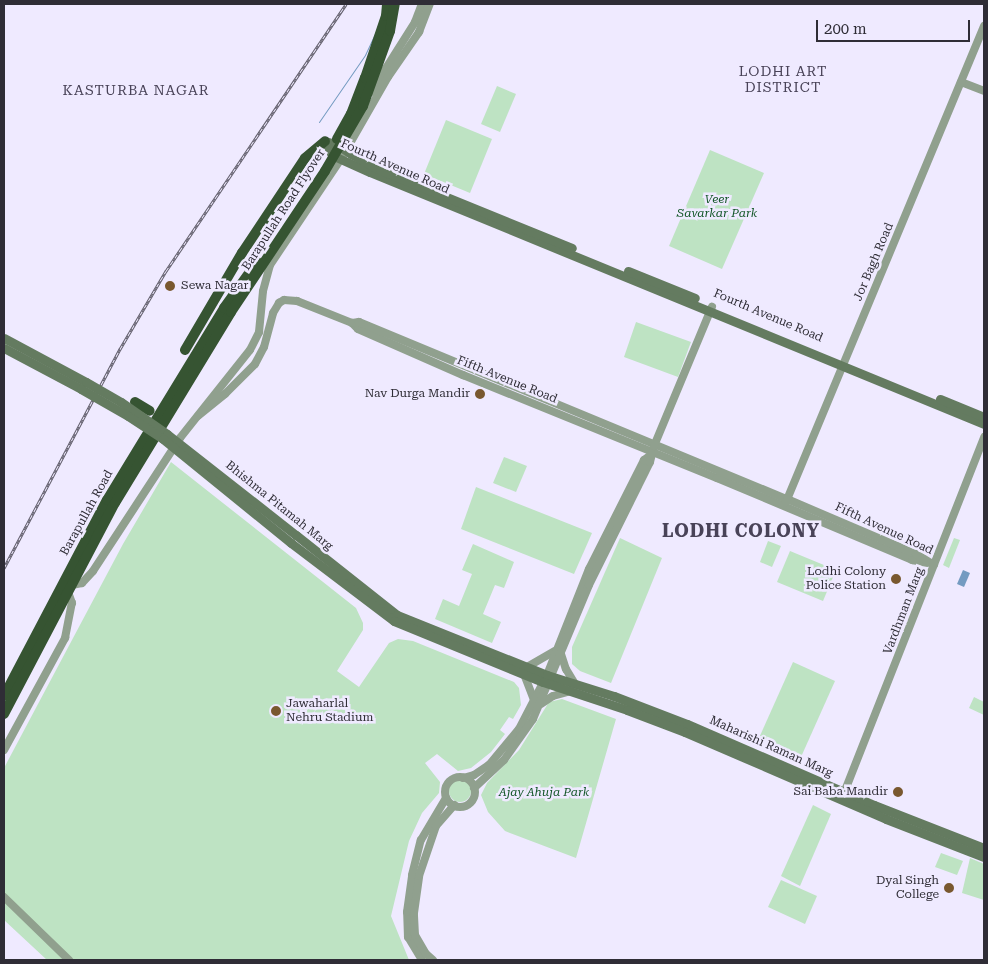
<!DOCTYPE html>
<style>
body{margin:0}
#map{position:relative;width:988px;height:964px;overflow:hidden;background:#efeaff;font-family:"Roboto Serif",serif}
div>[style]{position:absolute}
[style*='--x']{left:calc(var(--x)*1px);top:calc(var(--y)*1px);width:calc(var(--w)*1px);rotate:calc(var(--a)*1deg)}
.green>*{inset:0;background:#bee3c3}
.round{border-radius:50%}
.water>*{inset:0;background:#749bc1}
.stream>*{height:1px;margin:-0.5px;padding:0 0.5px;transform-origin:0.5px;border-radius:0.5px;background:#749bc1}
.tertiary>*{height:8px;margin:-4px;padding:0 4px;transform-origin:4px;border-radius:4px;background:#90a08e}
.tertiary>.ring{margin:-4px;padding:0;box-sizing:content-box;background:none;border:8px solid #90a08e;border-radius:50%}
.secondary>*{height:9px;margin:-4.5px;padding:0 4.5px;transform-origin:4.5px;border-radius:4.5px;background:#647b60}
.trunk>*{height:10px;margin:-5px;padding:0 5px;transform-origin:5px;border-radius:5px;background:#365432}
.rail>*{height:3px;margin-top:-1.5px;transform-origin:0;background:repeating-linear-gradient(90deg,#efeaff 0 4px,#615e6b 0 8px);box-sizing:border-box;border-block:1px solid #615e6b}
.secondary-bridge>*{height:9px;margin:-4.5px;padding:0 4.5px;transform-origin:4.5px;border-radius:4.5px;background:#647b60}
.trunk-bridge>*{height:10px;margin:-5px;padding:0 5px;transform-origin:5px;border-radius:5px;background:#365432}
.dots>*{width:14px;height:14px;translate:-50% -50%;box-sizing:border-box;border:2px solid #efeaff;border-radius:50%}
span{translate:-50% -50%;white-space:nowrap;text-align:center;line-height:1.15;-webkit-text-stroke:5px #efeaff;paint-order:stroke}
.street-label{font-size:12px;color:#2f2d36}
.park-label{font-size:12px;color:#115526;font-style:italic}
.poi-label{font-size:12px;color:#2f2d36}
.left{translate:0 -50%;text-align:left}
.right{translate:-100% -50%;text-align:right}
.neighbourhood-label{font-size:14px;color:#494358;letter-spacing:1px}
.district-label{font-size:18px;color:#494358;font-weight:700;letter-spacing:1px}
.frame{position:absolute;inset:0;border:5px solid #2f2d36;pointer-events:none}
.scale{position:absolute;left:816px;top:20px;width:154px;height:22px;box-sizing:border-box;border:2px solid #2f2d36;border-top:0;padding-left:6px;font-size:15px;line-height:18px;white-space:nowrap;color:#2f2d36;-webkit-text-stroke:4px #efeaff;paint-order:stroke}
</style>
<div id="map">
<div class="green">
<div style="clip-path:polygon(497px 86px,516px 94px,500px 132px,481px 124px)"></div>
<div style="clip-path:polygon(446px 120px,492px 139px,470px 193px,424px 174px)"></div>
<div style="clip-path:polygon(710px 150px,764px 173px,722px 269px,669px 246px)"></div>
<div style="clip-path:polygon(636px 322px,691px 342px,678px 377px,624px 357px)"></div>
<div style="clip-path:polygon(504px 457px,527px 466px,516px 492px,493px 483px)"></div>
<div style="clip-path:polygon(171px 462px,356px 608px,363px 623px,363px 630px,337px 671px,359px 687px,389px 643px,398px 639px,413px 641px,514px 682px,519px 688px,521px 705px,513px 719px,509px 717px,500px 730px,505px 734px,491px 752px,471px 768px,458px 771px,437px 754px,425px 763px,440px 782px,439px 793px,422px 813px,409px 841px,391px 916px,409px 960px,47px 960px,4px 920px,4px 768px,123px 544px)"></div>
<div style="clip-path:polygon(476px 487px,592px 533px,574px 574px,461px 529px)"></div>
<div style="clip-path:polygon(620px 538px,662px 558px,611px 683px,580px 671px,572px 664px,572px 647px)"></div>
<div style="clip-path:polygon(954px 538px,960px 540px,949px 568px,943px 565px)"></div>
<div style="clip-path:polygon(768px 541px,781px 546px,772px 567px,760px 562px)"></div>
<div style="clip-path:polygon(473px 544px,514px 562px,504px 588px,495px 585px,483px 614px,501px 622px,492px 643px,435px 619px,443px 599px,459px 606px,472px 574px,462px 570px)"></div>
<div style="clip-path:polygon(790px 551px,836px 570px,823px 601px,777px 582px)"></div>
<div style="clip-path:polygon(793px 662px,835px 681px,801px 757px,759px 738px)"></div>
<div style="clip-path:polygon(974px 697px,984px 702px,984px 715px,969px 708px)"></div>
<div style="clip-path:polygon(562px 699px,616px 719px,576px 858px,505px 831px,488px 812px,481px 795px,487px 783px,519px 750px,549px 702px)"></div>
<div class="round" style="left:449px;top:780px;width:22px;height:22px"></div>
<div style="clip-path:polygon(813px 805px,831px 814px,800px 886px,781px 876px)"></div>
<div style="clip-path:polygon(941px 853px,963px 861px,957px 875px,935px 867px)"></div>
<div style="clip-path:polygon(970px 858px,984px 864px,984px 900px,962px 893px)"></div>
<div style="clip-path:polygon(781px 880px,817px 896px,805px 924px,768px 907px)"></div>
</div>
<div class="water">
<div style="clip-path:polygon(963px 570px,970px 573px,964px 587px,957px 584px)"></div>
</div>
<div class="stream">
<div style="--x:319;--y:122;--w:81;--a:-55.5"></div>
<div style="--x:365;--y:55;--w:23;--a:-65"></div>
<div style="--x:4;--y:959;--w:1;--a:90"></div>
</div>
<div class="tertiary">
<div style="--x:961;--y:82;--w:25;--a:21"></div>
<div style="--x:371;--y:92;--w:83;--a:-57.8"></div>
<div style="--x:415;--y:22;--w:19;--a:-69"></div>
<div style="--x:352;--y:323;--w:8;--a:45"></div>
<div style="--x:358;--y:329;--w:115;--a:23.7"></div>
<div style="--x:463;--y:375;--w:274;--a:22.1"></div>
<div style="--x:717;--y:478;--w:212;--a:22.8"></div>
<div style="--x:912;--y:560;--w:15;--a:11"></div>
<div style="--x:198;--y:416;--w:35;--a:-39"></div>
<div style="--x:225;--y:394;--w:42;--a:-45"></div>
<div style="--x:255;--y:364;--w:19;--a:-62"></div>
<div style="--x:264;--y:347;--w:35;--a:-75"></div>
<div style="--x:273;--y:313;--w:12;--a:-59"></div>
<div style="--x:279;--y:303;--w:6;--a:-31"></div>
<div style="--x:284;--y:300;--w:13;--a:4"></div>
<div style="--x:297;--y:301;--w:59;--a:21.8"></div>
<div style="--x:352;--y:323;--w:7;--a:-8"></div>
<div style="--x:359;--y:322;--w:463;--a:22.5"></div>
<div style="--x:787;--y:499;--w:140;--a:23.1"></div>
<div style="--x:916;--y:554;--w:21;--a:31"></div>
<div style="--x:786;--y:502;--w:516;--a:-67.41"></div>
<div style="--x:72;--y:585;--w:10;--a:-11"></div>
<div style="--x:82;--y:583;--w:16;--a:-47"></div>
<div style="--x:93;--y:571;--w:159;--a:-56.8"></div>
<div style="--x:180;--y:438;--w:112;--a:-51.5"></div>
<div style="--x:250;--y:350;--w:20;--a:-63"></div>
<div style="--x:259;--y:332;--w:41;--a:-84.4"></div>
<div style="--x:263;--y:291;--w:27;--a:-75"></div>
<div style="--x:270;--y:265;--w:128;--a:-56.2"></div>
<div style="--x:341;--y:159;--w:95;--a:-60.2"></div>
<div style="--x:388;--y:77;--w:55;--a:-55.4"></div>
<div style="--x:419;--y:32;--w:30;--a:-69"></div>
<div style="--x:561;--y:654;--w:16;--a:72"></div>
<div style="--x:566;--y:669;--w:17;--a:59"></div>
<div style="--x:527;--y:667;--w:32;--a:-30"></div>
<div style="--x:524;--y:674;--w:28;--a:69"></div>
<div style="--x:541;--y:704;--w:14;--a:-34"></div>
<div style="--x:553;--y:696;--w:18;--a:-16"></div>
<div style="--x:4;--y:750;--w:128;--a:-61.4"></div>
<div style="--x:65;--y:638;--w:36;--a:-79"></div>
<div style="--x:72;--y:603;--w:12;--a:-110"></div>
<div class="ring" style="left:445px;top:777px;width:22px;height:22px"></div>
<div style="--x:463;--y:778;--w:11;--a:-15"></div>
<div style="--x:474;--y:775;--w:18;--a:-34"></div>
<div style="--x:489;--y:765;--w:47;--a:-50.2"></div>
<div style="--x:519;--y:729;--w:61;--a:-62.6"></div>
<div style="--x:547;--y:675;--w:114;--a:-68.4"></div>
<div style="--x:589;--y:569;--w:122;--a:-63.2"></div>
<div style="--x:644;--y:460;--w:9;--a:-36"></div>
<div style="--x:474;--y:788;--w:41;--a:-43"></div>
<div style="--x:504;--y:760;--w:50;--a:-54.7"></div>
<div style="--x:533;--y:719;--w:145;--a:-67.3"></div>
<div style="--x:589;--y:585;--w:137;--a:-63.6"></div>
<div style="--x:650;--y:462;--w:16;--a:-76"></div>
<div style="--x:654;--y:446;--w:151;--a:-67.4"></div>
<div style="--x:844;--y:793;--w:383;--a:-68.5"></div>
<div style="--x:4;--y:897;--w:91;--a:44.1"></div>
<div style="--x:422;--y:960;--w:27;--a:-121"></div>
<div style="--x:408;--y:937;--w:25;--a:-92"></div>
<div style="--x:407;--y:912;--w:37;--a:-82"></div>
<div style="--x:412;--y:875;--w:36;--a:-76"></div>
<div style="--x:421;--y:840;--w:49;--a:-59.2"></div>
<div style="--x:433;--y:960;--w:9;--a:-139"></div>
<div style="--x:426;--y:954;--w:22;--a:-120"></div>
<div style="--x:415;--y:935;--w:22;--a:-93"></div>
<div style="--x:414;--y:913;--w:37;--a:-82"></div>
<div style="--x:419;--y:876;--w:53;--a:-71.2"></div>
<div style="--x:436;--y:826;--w:28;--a:-49"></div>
</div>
<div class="secondary">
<div style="--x:325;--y:141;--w:13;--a:63"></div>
<div style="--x:331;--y:153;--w:6;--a:39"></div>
<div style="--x:336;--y:157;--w:37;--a:24"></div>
<div style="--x:370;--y:172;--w:664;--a:22.31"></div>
<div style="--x:325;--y:141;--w:14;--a:17"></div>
<div style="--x:338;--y:145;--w:16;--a:35"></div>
<div style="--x:351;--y:154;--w:33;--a:29"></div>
<div style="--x:380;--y:170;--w:207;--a:22.1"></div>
<div style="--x:628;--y:271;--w:72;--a:21.9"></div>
<div style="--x:4;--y:338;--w:93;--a:28.2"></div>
<div style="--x:4;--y:348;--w:87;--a:28"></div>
<div style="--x:940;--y:399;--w:48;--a:22.2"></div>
<div style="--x:296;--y:535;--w:129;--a:38.4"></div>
<div style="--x:397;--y:615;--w:162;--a:21.8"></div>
<div style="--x:547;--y:675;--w:70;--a:17.4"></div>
<div style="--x:614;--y:696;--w:78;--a:21"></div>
<div style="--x:687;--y:724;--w:204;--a:23.4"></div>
<div style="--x:874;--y:805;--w:118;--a:21.4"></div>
<div style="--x:291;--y:543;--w:129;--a:37.1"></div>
<div style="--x:394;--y:621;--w:161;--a:22.3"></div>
<div style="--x:543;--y:682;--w:89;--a:18.4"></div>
<div style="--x:627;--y:710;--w:62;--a:20.8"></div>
<div style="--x:685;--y:732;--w:219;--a:23.4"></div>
<div style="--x:886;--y:819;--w:105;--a:21.2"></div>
</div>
<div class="trunk">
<div style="--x:185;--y:350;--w:113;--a:-59.6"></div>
<div style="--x:242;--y:253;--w:114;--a:-56.4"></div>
<div style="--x:305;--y:158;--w:26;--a:-40"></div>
<div style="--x:135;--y:402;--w:17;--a:31"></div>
<div style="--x:4;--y:696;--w:221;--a:-62.3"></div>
<div style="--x:107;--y:500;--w:225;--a:-58.6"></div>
<div style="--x:4;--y:714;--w:238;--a:-62.3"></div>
<div style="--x:115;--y:503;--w:223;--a:-58.7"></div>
</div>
<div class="rail">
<div style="--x:4;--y:568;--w:248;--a:-62.1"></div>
<div style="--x:120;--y:349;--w:91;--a:-59.5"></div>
<div style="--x:166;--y:271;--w:322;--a:-56"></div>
</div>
<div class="secondary-bridge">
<div style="--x:86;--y:382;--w:40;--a:29.7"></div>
<div style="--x:121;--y:402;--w:56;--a:34.8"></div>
<div style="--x:167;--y:434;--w:164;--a:38.1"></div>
<div style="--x:81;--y:389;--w:54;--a:29.9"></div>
<div style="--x:128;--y:416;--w:42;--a:33.3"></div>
<div style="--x:163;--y:439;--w:165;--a:39.1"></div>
</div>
<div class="trunk-bridge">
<div style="--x:337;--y:139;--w:29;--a:-61"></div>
<div style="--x:351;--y:114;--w:39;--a:-69"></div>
<div style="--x:365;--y:78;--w:65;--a:-71.3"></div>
<div style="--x:386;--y:16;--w:12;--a:-85"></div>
<div style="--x:224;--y:308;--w:57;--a:-54.3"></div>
<div style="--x:231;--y:312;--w:169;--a:-56.3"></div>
<div style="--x:325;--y:171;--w:75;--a:-59.7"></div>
<div style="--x:363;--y:106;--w:80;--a:-70.2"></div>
<div style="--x:390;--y:31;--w:27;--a:-80"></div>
</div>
<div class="dots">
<div style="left:170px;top:286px;background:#79582f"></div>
<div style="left:480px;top:394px;background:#79582f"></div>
<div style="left:896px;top:579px;background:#79582f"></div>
<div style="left:276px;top:711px;background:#79582f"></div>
<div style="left:898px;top:792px;background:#79582f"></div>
<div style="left:949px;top:888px;background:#79582f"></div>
</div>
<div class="street-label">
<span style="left:395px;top:167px;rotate:24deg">Fourth Avenue Road</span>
<span style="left:284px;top:210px;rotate:-57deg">Barapullah Road Flyover</span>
<span style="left:874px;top:262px;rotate:-67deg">Jor Bagh Road</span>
<span style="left:768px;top:316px;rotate:23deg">Fourth Avenue Road</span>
<span style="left:507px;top:380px;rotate:22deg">Fifth Avenue Road</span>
<span style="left:279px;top:506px;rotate:39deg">Bhishma Pitamah Marg</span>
<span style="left:87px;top:513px;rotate:-61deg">Barapullah Road</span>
<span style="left:884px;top:529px;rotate:25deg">Fifth Avenue Road</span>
<span style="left:904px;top:611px;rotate:-69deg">Vardhman Marg</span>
<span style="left:771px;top:747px;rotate:24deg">Maharishi Raman Marg</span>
</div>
<div class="park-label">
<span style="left:717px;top:207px">Veer<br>Savarkar Park</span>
<span style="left:544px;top:793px">Ajay Ahuja Park</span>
</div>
<div class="poi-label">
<span class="left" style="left:181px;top:286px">Sewa Nagar</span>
<span class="right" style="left:470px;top:394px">Nav Durga Mandir</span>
<span class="right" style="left:886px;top:579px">Lodhi Colony<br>Police Station</span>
<span class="left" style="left:286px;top:711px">Jawaharlal<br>Nehru Stadium</span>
<span class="right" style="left:888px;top:792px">Sai Baba Mandir</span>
<span class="right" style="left:939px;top:888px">Dyal Singh<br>College</span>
</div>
<div class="neighbourhood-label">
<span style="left:783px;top:79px">LODHI ART<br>DISTRICT</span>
<span style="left:136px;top:90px">KASTURBA NAGAR</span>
</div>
<div class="district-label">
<span style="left:741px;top:531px">LODHI COLONY</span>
</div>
<div class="frame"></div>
<div class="scale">200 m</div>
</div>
